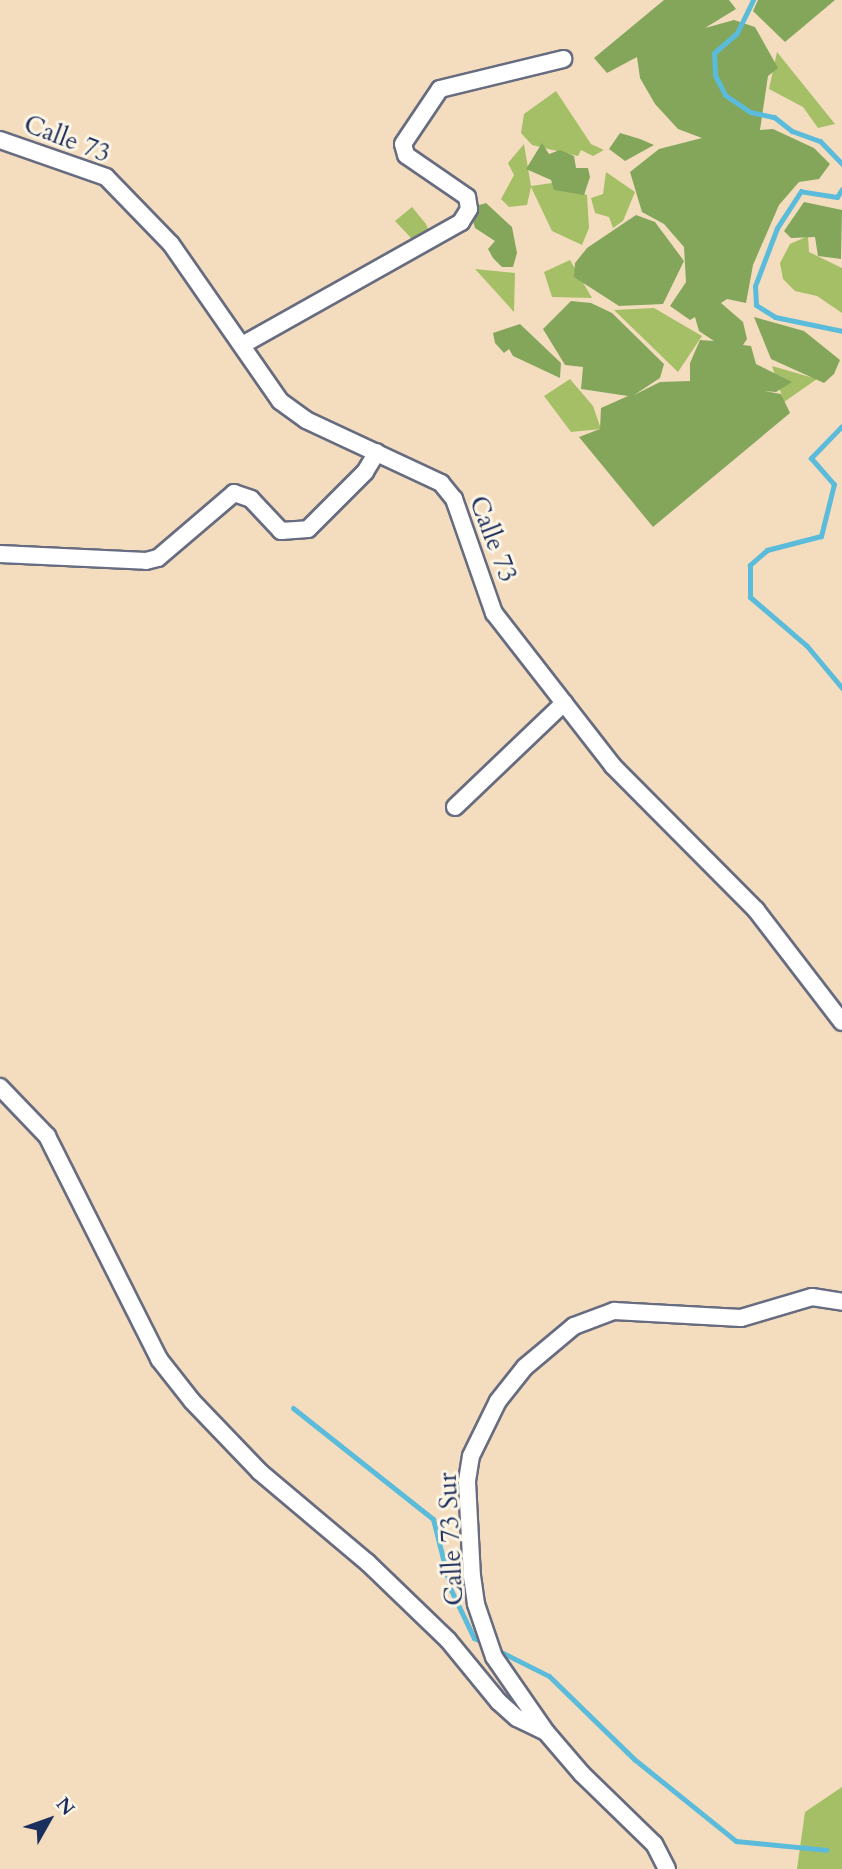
<!DOCTYPE html>
<style>
body{margin:0}
#map{position:relative;width:842px;height:1869px;overflow:hidden;background:#f4ddbf;font-family:Cardo,serif}
div>[style]{position:absolute}
[style*='--x']{left:calc(var(--x)*1px);top:calc(var(--y)*1px);width:calc(var(--w)*1px);rotate:calc(var(--a)*1deg)}
.green>*{inset:0;background:#a4bf66}
.forest>*{inset:0;background:#83a65b}
.stream>*{height:5px;margin:-2.5px;padding:0 2.5px;transform-origin:2.5px;border-radius:2.5px;background:#5bbbda}
.roads{filter:drop-shadow(2px 0 #676c80) drop-shadow(-2px 0 #676c80) drop-shadow(0 2px #676c80) drop-shadow(0 -2px #676c80)}
.street>*{height:16px;margin:-8px;padding:0 8px;transform-origin:8px;border-radius:8px;background:#fff}
span{translate:-50% -50%;white-space:nowrap;text-align:center;line-height:1.15;-webkit-text-stroke:6px #fcf5e5;paint-order:stroke}
.street-label{font-size:26px;color:#1b2f5e}
.north{position:absolute;left:14px;top:1785px;width:70px;height:70px;-webkit-text-stroke:5px #fcf5e5;paint-order:stroke;rotate:50deg;font-size:19px;font-weight:700;line-height:28px;text-align:center;color:#1b2f5e}
.north::after{content:'';display:block;margin:auto;width:24px;height:32px;background:#1b2f5e;clip-path:polygon(50% 0,100% 100%,50% 72%,0 100%)}
</style>
<div id="map">
<div class="green">
<div style="clip-path:polygon(777px 52px,835px 124px,818px 128px,803px 107px,769px 89px)"></div>
<div style="clip-path:polygon(556px 91px,591px 144px,604px 150px,593px 156px,581px 150px,578px 156px,532px 145px,521px 133px,524px 114px)"></div>
<div style="clip-path:polygon(524px 144px,531px 186px,552px 183px,587px 195px,589px 228px,582px 245px,552px 231px,531px 187px,527px 205px,509px 207px,501px 199px,514px 175px,508px 163px)"></div>
<div style="clip-path:polygon(606px 172px,635px 192px,623px 221px,613px 228px,609px 217px,595px 213px,591px 198px,603px 194px)"></div>
<div style="clip-path:polygon(412px 207px,426px 224px,431px 236px,412px 239px,395px 221px)"></div>
<div style="clip-path:polygon(808px 236px,809px 252px,842px 268px,842px 313px,817px 296px,795px 291px,783px 279px,780px 263px,790px 244px)"></div>
<div style="clip-path:polygon(570px 260px,592px 298px,552px 297px,544px 272px)"></div>
<div style="clip-path:polygon(475px 269px,515px 273px,514px 312px)"></div>
<div style="clip-path:polygon(654px 308px,702px 336px,678px 372px,614px 310px)"></div>
<div style="clip-path:polygon(772px 366px,817px 379px,784px 402px)"></div>
<div style="clip-path:polygon(570px 379px,593px 406px,601px 429px,571px 432px,544px 396px)"></div>
<div style="clip-path:polygon(842px 1787px,842px 1869px,797px 1869px,805px 1812px)"></div>
</div>
<div class="forest">
<div style="clip-path:polygon(664px 0,729px 0,736px 9px,705px 28px,734px 20px,755px 27px,778px 68px,768px 76px,760px 130px,773px 129px,814px 148px,830px 164px,819px 179px,799px 182px,779px 205px,753px 265px,746px 303px,727px 299px,721px 303px,743px 322px,747px 339px,743px 345px,751px 346px,756px 364px,792px 382px,776px 392px,764px 391px,781px 394px,790px 413px,653px 527px,579px 437px,600px 429px,601px 408px,628px 396px,581px 389px,583px 367px,565px 365px,543px 329px,571px 301px,591px 303px,612px 313px,664px 364px,660px 378px,634px 395px,660px 382px,690px 381px,690px 363px,700px 340px,714px 341px,699px 331px,695px 317px,690px 320px,670px 306px,686px 282px,684px 247px,664px 224px,642px 212px,630px 172px,659px 149px,702px 138px,678px 129px,655px 104px,640px 78px,637px 57px,607px 73px,594px 58px)"></div>
<div style="clip-path:polygon(758px 0,835px 0,785px 42px,753px 11px)"></div>
<div style="clip-path:polygon(620px 133px,640px 139px,654px 145px,625px 161px,609px 149px)"></div>
<div style="clip-path:polygon(542px 143px,549px 154px,560px 150px,574px 156px,576px 168px,588px 168px,590px 177px,584px 195px,554px 190px,551px 180px,526px 169px)"></div>
<div style="clip-path:polygon(804px 202px,842px 210px,841px 259px,818px 256px,815px 237px,791px 238px,784px 231px)"></div>
<div style="clip-path:polygon(486px 203px,512px 227px,517px 253px,513px 267px,502px 267px,493px 258px,488px 249px,495px 241px,475px 228px,471px 213px,476px 206px)"></div>
<div style="clip-path:polygon(636px 215px,655px 222px,684px 261px,663px 304px,619px 306px,574px 277px,575px 263px,587px 248px)"></div>
<div style="clip-path:polygon(754px 317px,804px 331px,840px 360px,834px 374px,824px 383px,771px 359px)"></div>
<div style="clip-path:polygon(520px 324px,561px 363px,560px 378px,513px 356px,509px 349px,504px 353px,495px 343px,493px 333px)"></div>
</div>
<div class="stream">
<div style="--x:753;--y:0;--w:37;--a:116"></div>
<div style="--x:737;--y:33;--w:30;--a:139"></div>
<div style="--x:714;--y:53;--w:22;--a:87"></div>
<div style="--x:715;--y:75;--w:22;--a:63"></div>
<div style="--x:725;--y:95;--w:30;--a:34"></div>
<div style="--x:750;--y:112;--w:25;--a:12"></div>
<div style="--x:774;--y:117;--w:23;--a:38"></div>
<div style="--x:792;--y:131;--w:30;--a:20"></div>
<div style="--x:820;--y:141;--w:32;--a:46"></div>
<div style="--x:842;--y:189;--w:9;--a:122"></div>
<div style="--x:837;--y:197;--w:36;--a:-171"></div>
<div style="--x:801;--y:191;--w:44;--a:123"></div>
<div style="--x:777;--y:228;--w:62;--a:110.8"></div>
<div style="--x:755;--y:286;--w:19;--a:87"></div>
<div style="--x:756;--y:305;--w:22;--a:32"></div>
<div style="--x:775;--y:317;--w:68;--a:11.8"></div>
<div style="--x:842;--y:426;--w:45;--a:134.1"></div>
<div style="--x:811;--y:458;--w:35;--a:49"></div>
<div style="--x:834;--y:484;--w:54;--a:104"></div>
<div style="--x:821;--y:536;--w:56;--a:165.5"></div>
<div style="--x:767;--y:550;--w:23;--a:139"></div>
<div style="--x:750;--y:565;--w:32;--a:90"></div>
<div style="--x:750;--y:597;--w:75;--a:40.7"></div>
<div style="--x:807;--y:646;--w:55;--a:50.2"></div>
<div style="--x:293;--y:1408;--w:179;--a:38.4"></div>
<div style="--x:433;--y:1519;--w:73;--a:75.8"></div>
<div style="--x:451;--y:1590;--w:53;--a:64.4"></div>
<div style="--x:474;--y:1638;--w:14;--a:25"></div>
<div style="--x:495;--y:1649;--w:60;--a:26.6"></div>
<div style="--x:549;--y:1676;--w:119;--a:44.3"></div>
<div style="--x:634;--y:1759;--w:131;--a:38.8"></div>
<div style="--x:736;--y:1841;--w:91;--a:5.6"></div>
</div>
<div class="roads">
<div class="street">
<div style="--x:0;--y:140;--w:112;--a:19.2"></div>
<div style="--x:106;--y:177;--w:93;--a:45.9"></div>
<div style="--x:171;--y:244;--w:191;--a:55.2"></div>
<div style="--x:280;--y:401;--w:32;--a:36"></div>
<div style="--x:306;--y:420;--w:149;--a:25"></div>
<div style="--x:441;--y:483;--w:21;--a:51"></div>
<div style="--x:454;--y:499;--w:121;--a:70.7"></div>
<div style="--x:494;--y:613;--w:194;--a:52.1"></div>
<div style="--x:613;--y:766;--w:203;--a:45.2"></div>
<div style="--x:756;--y:910;--w:141;--a:52.5"></div>
<div style="--x:244;--y:344;--w:249;--a:-29.3"></div>
<div style="--x:461;--y:222;--w:15;--a:-58"></div>
<div style="--x:469;--y:209;--w:12;--a:-99"></div>
<div style="--x:467;--y:197;--w:74;--a:-145.5"></div>
<div style="--x:406;--y:155;--w:11;--a:-105"></div>
<div style="--x:403;--y:144;--w:66;--a:-56.1"></div>
<div style="--x:440;--y:89;--w:127;--a:-13.7"></div>
<div style="--x:0;--y:554;--w:146;--a:2.7"></div>
<div style="--x:146;--y:561;--w:12;--a:-14"></div>
<div style="--x:158;--y:558;--w:100;--a:-40.5"></div>
<div style="--x:234;--y:493;--w:18;--a:19"></div>
<div style="--x:251;--y:499;--w:44;--a:46.8"></div>
<div style="--x:281;--y:531;--w:27;--a:-4"></div>
<div style="--x:308;--y:529;--w:81;--a:-45"></div>
<div style="--x:365;--y:472;--w:23;--a:-59"></div>
<div style="--x:455;--y:807;--w:151;--a:-43.7"></div>
<div style="--x:0;--y:1087;--w:68;--a:46.2"></div>
<div style="--x:47;--y:1136;--w:250;--a:63.3"></div>
<div style="--x:159;--y:1359;--w:53;--a:51.8"></div>
<div style="--x:192;--y:1401;--w:98;--a:46.2"></div>
<div style="--x:260;--y:1472;--w:140;--a:40.1"></div>
<div style="--x:367;--y:1562;--w:112;--a:43.9"></div>
<div style="--x:448;--y:1640;--w:80;--a:50.6"></div>
<div style="--x:499;--y:1702;--w:24;--a:42"></div>
<div style="--x:517;--y:1718;--w:30;--a:26"></div>
<div style="--x:667;--y:1869;--w:28;--a:-117"></div>
<div style="--x:654;--y:1844;--w:100;--a:-135.8"></div>
<div style="--x:582;--y:1774;--w:55;--a:-130.6"></div>
<div style="--x:546;--y:1732;--w:91;--a:-124.7"></div>
<div style="--x:494;--y:1657;--w:56;--a:-108.8"></div>
<div style="--x:476;--y:1604;--w:27;--a:-98"></div>
<div style="--x:472;--y:1577;--w:96;--a:-93"></div>
<div style="--x:467;--y:1481;--w:25;--a:-81"></div>
<div style="--x:471;--y:1456;--w:61;--a:-63.9"></div>
<div style="--x:498;--y:1401;--w:43;--a:-51.5"></div>
<div style="--x:525;--y:1367;--w:64;--a:-39.9"></div>
<div style="--x:574;--y:1326;--w:43;--a:-20.6"></div>
<div style="--x:614;--y:1311;--w:127;--a:3.2"></div>
<div style="--x:741;--y:1318;--w:74;--a:-16.5"></div>
<div style="--x:812;--y:1297;--w:30;--a:9"></div>
</div>
</div>
<div class="street-label">
<span style="left:67px;top:139px;rotate:21deg">Calle 73</span>
<span style="left:493px;top:539px;rotate:69deg">Calle 73</span>
<span style="left:451px;top:1539px;rotate:-93deg">Calle 73 Sur</span>
</div>
<div class="north">N</div>
</div>
